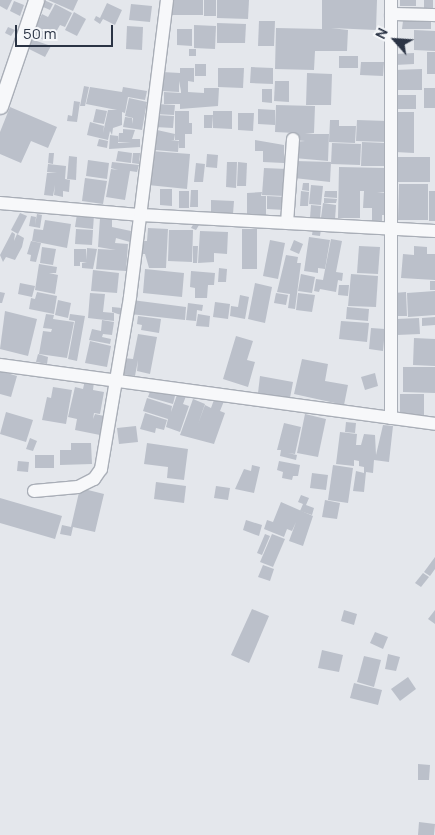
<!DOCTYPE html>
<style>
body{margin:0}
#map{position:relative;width:435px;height:835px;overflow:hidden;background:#e4e7ec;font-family:Manrope,sans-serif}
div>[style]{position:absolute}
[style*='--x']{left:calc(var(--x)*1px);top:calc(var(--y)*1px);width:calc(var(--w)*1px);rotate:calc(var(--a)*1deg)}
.building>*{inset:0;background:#bbc0ca}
.roads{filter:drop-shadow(1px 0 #a9aeb7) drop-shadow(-1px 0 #a9aeb7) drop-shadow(0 1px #a9aeb7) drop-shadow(0 -1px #a9aeb7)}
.minor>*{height:12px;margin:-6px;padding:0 6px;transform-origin:6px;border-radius:6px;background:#f7f8fa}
.tertiary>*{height:15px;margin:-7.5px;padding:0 7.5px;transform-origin:7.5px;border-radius:7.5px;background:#f7f8fa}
span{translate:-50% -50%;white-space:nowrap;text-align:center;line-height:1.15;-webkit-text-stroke:4.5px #f4f6f9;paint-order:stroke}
.north{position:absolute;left:370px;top:15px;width:50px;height:50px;-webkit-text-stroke:4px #f4f6f9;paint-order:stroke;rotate:296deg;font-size:14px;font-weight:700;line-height:20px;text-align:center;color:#2b3445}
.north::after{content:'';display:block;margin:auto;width:18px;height:22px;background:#2b3445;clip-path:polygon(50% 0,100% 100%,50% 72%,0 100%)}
.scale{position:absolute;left:15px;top:25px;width:98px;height:22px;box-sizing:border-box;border:2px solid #2b3445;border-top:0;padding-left:6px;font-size:15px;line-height:18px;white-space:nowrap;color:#2b3445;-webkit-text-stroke:4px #f4f6f9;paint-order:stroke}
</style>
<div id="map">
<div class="building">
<div style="clip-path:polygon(0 0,12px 0,7px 10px,0 6px)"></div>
<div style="clip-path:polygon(44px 0,53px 4px,50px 10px,41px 6px)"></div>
<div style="clip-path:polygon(48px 0,78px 0,73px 11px)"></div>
<div style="clip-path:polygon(173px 0,203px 0,203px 15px,172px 15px)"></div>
<div style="clip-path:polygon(204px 0,216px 0,216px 16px,204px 16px)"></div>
<div style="clip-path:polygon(217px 0,249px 0,248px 19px,217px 18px)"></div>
<div style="clip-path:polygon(322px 0,377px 0,376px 30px,331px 28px,348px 30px,347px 51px,315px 51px,314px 70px,275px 69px,276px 28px,322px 29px)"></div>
<div style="clip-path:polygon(400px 0,416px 0,416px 6px,400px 6px)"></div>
<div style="clip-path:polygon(424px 0,433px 0,433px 8px,424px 9px)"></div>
<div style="clip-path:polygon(14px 1px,24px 5px,20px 16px,10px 11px)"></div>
<div style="clip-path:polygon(107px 3px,122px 10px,115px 25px,103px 19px,100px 24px,94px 20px,96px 16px,100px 18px)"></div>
<div style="clip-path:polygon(55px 4px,72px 13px,65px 27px,60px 25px,56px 32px,51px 29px,49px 33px,36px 26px,42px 14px,48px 17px,53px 8px,63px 13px,53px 8px)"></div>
<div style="clip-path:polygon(131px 4px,152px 6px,150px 22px,129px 20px)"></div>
<div style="clip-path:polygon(74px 12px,86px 19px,77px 36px,65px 30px)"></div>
<div style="clip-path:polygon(259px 21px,275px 21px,274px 46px,258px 46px)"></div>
<div style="clip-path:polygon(403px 21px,431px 21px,431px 29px,402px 29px)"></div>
<div style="clip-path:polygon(217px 23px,246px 24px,245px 43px,217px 43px)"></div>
<div style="clip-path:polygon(194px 25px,216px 26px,215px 49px,194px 48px)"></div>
<div style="clip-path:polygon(127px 26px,143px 27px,142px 50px,126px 49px)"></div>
<div style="clip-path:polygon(8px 27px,15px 30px,11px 36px,5px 33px)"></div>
<div style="clip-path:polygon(36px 28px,49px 34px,46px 41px,33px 35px)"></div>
<div style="clip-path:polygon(177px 29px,192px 29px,192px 46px,177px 45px)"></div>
<div style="clip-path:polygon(414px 30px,435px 31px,435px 51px,414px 50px)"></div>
<div style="clip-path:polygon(31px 39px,51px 46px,45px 57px,27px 48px)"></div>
<div style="clip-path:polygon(189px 49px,196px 49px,196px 56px,189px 56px)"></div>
<div style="clip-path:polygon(427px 52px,435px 52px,435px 74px,427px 74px)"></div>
<div style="clip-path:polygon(414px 53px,414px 64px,395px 65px,395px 54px)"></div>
<div style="clip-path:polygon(339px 56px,358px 56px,358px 68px,339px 68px)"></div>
<div style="clip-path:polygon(361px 62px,384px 62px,383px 76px,360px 75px)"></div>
<div style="clip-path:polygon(195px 64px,206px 64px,206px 76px,195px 76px)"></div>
<div style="clip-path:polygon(251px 67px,273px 68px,273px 84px,250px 83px)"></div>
<div style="clip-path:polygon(180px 68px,194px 68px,194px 82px,188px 81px,188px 92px,204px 93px,204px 88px,219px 88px,218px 106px,180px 109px,180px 104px,164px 104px,164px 92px,181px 93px,181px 91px,179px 81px,179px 92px,161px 91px,162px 72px,180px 73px)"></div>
<div style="clip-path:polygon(218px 68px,244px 68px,243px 88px,218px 87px)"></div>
<div style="clip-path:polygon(422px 69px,422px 90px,394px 90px,394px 70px)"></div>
<div style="clip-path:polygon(307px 73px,332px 74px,331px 105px,306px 105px)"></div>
<div style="clip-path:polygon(275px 81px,289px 81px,289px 102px,274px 101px)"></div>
<div style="clip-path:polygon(84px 86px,89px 87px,85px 106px,80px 106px)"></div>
<div style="clip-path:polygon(90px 87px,122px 92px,123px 87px,147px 91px,145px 100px,128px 97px,125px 113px,122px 112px,122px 125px,113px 128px,112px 135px,110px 131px,108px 140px,87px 135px,90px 122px,104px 126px,103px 133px,108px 110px,117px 110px,86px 104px)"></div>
<div style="clip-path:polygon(424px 88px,435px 88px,435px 108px,424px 108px)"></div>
<div style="clip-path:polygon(262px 89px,272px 89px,272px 103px,262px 102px)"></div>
<div style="clip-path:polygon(397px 95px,416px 95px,416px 109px,397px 109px)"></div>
<div style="clip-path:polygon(129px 98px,147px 102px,142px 130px,123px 127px,125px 117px,132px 118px,132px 124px,133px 118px,125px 116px)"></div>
<div style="clip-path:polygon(74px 101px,80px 102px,77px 122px,67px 121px,68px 115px,72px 116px)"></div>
<div style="clip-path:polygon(156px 104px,175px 105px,174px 115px,155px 114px)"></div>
<div style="clip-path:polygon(276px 105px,315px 106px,314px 133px,305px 134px,329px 134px,328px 161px,294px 158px,294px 142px,305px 141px,295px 140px,295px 133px,275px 132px)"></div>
<div style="clip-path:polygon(10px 107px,57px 127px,48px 148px,31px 141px,21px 163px,0 154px,0 132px)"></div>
<div style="clip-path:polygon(96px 109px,107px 111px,104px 124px,93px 122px)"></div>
<div style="clip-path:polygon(258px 109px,275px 110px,275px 125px,258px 124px)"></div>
<div style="clip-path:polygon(175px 111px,189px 111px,189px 123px,192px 123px,192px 134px,185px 134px,185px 148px,179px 148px,179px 140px,175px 140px)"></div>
<div style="clip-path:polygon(213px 111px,232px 111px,232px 129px,213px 128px)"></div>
<div style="clip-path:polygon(395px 112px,414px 112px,414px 153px,395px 152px)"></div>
<div style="clip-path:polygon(238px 113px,254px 113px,253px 131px,238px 130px)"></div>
<div style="clip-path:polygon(156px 115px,174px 116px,173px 128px,155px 127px)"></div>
<div style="clip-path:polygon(204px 115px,213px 115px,212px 128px,204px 128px)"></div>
<div style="clip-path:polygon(330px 120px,339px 120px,339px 126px,356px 126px,355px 143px,329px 142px)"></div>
<div style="clip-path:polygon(357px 120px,388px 121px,387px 142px,356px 141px)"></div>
<div style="clip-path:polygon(123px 129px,135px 130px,132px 139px,140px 139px,140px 147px,109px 149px,110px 135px,118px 136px,118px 143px,131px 143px,118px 142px,119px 133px,123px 133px)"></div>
<div style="clip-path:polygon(157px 130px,175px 134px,174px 140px,171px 140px,179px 141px,178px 152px,155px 150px)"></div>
<div style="clip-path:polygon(99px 139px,108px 141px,107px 148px,97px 146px)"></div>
<div style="clip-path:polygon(255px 140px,284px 145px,284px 163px,263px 162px,263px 151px,255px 151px)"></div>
<div style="clip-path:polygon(362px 142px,385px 143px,384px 166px,361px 166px)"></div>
<div style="clip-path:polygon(332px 143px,361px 144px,360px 165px,331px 164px)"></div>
<div style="clip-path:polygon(118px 151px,132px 153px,131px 163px,116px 161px)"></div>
<div style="clip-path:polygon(151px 151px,190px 154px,187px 189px,148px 185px)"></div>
<div style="clip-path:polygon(49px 153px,54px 153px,53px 164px,48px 163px)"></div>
<div style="clip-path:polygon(133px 153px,140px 153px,139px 164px,132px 163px)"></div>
<div style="clip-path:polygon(207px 154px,218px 155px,217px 168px,206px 167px)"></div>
<div style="clip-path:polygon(69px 156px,77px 157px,76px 180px,67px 179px)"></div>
<div style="clip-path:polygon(395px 157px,430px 157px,430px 182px,394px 182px)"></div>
<div style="clip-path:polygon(88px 160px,109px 163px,107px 179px,86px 176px)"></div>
<div style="clip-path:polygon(295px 161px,331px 162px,330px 182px,294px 178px)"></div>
<div style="clip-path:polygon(112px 162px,139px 165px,137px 172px,130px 171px,125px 200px,106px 197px,111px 169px,118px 170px,111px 168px)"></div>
<div style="clip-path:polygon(227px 162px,237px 162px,236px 188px,226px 187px)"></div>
<div style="clip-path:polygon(238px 162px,247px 163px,246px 186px,237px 186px)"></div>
<div style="clip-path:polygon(196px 163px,205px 164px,203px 182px,194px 182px)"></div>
<div style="clip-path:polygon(48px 164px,66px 166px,65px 179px,70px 180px,69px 192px,63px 191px,63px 197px,54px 195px,55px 185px,53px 196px,44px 195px,47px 173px,57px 173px,47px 172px)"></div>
<div style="clip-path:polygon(339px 167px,384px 168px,384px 192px,377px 192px,386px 193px,388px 215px,382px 215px,382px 223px,372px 223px,372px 208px,363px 208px,364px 191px,360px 191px,360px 218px,338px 218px)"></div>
<div style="clip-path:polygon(264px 168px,287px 169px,285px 196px,262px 195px)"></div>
<div style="clip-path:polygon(85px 178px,107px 181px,103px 204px,82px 201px)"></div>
<div style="clip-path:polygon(303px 183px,309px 183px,309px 191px,302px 190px)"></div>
<div style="clip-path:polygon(399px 184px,428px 184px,428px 220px,398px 220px)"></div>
<div style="clip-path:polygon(311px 185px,323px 186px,321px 205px,309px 204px)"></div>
<div style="clip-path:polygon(160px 189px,172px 189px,172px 206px,160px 205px)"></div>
<div style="clip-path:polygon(191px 190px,198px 190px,198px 207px,190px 207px)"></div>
<div style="clip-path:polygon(179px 191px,189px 191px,189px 208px,179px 208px)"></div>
<div style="clip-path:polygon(301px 191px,309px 192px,308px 206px,300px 206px)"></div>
<div style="clip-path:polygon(325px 191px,337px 191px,337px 198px,324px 197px)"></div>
<div style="clip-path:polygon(429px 191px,435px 191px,435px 221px,429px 221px)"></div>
<div style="clip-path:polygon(262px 192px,261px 196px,266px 196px,266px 216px,247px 215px,247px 193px)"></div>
<div style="clip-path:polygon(267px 196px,285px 197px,285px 210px,267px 209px)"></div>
<div style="clip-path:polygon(324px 198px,337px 199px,336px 203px,324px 203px)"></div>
<div style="clip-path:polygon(211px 200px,234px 201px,233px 214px,211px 213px)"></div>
<div style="clip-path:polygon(323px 203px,336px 205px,335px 220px,321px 218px)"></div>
<div style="clip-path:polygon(311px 205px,321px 206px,320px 219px,310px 218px)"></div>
<div style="clip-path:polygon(20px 213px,27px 216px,18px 234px,11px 230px)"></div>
<div style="clip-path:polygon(37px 214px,42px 215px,40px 228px,29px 226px,31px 216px,36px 217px,35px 225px)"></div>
<div style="clip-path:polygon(77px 214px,94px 215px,93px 229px,75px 227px)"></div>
<div style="clip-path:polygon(100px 218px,112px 218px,112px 227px,131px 231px,130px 242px,116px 238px,115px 243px,128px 244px,126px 271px,96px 269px,98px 249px,116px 250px,98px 247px)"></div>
<div style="clip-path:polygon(45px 220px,71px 224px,67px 248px,32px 241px,34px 229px,43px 230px)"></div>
<div style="clip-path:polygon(194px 223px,199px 225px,196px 230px,191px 228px)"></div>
<div style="clip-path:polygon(148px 228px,168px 229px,166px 268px,149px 268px,145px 254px,140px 254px,140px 241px,147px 241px)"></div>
<div style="clip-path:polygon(313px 228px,321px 229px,320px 236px,312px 235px)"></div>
<div style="clip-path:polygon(76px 229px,93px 230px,92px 245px,75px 244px)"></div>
<div style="clip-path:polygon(242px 229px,257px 229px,257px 269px,242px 269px)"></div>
<div style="clip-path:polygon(169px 230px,193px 230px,192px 262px,168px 261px)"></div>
<div style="clip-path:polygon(200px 231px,228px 232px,227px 254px,214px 253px,214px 262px,198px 263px)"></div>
<div style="clip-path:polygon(12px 232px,15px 234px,14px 241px,17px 234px,24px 238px,22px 247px,15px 260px,6px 257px,3px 262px,0 255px)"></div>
<div style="clip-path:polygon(309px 237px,330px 240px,325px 269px,318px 268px,318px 273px,304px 271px)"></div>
<div style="clip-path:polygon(331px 239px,342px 241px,336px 272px,343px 273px,342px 281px,338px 280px,336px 292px,320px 289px,319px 292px,314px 291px,316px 279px,323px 280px)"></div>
<div style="clip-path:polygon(270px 240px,285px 243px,278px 279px,263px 276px)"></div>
<div style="clip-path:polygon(294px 240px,303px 244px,299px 254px,290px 250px)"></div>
<div style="clip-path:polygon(31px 241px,41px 243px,36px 262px,30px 261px,31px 255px,27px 254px)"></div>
<div style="clip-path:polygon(193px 246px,198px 246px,197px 263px,193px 263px)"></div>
<div style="clip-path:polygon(359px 246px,380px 247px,378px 274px,357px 273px)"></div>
<div style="clip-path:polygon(414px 246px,427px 247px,427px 254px,435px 254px,435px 280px,401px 278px,403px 254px,414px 255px)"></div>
<div style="clip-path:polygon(42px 247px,56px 249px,53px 265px,40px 263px)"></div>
<div style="clip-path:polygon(87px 248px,97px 249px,93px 269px,82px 268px,82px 263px,87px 262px,80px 262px,80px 266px,74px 266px,74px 249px,86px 249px,87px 260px)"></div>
<div style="clip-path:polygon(286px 255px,298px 257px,297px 263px,301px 263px,295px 309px,288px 308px,290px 294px,277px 292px)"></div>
<div style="clip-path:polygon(39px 264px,57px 267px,56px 273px,49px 273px,58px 275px,55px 294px,35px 290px)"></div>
<div style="clip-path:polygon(219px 268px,227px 269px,226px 282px,218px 282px)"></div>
<div style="clip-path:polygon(145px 269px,184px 273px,182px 297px,143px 293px)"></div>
<div style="clip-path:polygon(93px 270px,119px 273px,117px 293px,91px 291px)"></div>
<div style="clip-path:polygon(191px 271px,215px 273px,214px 285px,208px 285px,207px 298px,195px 298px,195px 288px,190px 287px)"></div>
<div style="clip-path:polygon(301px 274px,315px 277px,312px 293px,298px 291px)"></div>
<div style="clip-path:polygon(351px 274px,378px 276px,376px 307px,348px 306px)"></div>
<div style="clip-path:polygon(430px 281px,435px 281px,435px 290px,430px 290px)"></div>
<div style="clip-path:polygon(20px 283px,35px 286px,32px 297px,18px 294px)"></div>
<div style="clip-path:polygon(255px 283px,272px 287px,265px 323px,248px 319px)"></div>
<div style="clip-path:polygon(339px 285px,349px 285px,348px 296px,338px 295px)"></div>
<div style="clip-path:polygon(435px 291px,435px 315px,408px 317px,407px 293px)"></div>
<div style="clip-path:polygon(0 292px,5px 293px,2px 303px,0 303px)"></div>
<div style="clip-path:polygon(37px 292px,57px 296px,54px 314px,29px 309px,31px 298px,35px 299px)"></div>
<div style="clip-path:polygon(406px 292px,407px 316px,395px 316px,394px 293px)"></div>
<div style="clip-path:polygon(90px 293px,105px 294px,103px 312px,114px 313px,114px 321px,88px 318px)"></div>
<div style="clip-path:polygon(276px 293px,288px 295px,286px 305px,274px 303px)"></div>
<div style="clip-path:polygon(298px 293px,315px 295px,312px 312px,296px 310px)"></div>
<div style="clip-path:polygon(240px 295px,249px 297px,245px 319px,230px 316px,231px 306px,238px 307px)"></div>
<div style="clip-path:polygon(58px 300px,71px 303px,68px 318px,55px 315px)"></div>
<div style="clip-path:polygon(132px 300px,186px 307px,185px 320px,130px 314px)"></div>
<div style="clip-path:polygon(215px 302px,230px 304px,228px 319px,213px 317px)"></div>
<div style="clip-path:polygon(188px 303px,203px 305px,202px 311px,197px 310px,196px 321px,186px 320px)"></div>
<div style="clip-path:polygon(112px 307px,122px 308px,121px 315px,112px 312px)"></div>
<div style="clip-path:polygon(347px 307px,369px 309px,368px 321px,346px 319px)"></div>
<div style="clip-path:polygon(5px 311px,37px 319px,28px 356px,0 349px)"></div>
<div style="clip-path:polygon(46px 314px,54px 315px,53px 319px,74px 322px,67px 358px,39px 354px,43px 331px,51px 332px,52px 329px,43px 328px)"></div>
<div style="clip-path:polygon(70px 314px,85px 316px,77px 361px,68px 359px,75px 321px,69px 320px)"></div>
<div style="clip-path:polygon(198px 314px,210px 316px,209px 327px,196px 326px)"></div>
<div style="clip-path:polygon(138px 316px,161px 319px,159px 333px,141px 330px,142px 325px,137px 324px)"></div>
<div style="clip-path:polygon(435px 317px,435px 325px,422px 326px,422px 318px)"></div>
<div style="clip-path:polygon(419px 318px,420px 334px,397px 335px,396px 319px)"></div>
<div style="clip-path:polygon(102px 320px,114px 322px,112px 335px,103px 334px,102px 337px,111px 339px,110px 344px,89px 340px,92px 329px,101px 331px)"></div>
<div style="clip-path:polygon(341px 321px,369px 323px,367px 342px,339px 339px)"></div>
<div style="clip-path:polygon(371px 328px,385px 329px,383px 351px,369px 349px)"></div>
<div style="clip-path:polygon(138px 334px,157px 337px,150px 374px,137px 371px,138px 360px,135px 376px,121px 374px,124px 358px,133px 359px)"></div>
<div style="clip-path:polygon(236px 336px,253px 341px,247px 360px,255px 362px,248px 387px,223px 379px)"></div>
<div style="clip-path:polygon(414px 338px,435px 339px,435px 366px,413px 365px)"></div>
<div style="clip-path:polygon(90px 341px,111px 346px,107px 367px,85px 363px)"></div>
<div style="clip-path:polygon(38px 354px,48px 357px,47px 364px,36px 362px)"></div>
<div style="clip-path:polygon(302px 359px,328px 364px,325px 381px,348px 385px,344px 405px,294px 394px)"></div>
<div style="clip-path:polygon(403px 367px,435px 367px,435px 393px,403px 392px)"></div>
<div style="clip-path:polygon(0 371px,17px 376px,11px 397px,0 394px)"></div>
<div style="clip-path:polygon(375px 373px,378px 386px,365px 390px,361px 377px)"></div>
<div style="clip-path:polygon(260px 376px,293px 382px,290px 398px,258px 393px)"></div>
<div style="clip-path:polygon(85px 380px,94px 382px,93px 390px,104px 392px,100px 414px,94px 413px,93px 419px,95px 414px,104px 416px,100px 435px,75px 430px,77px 419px,68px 417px,75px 387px,83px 389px)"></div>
<div style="clip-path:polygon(53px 387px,72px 390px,66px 424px,42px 420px,47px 397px,51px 398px)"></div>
<div style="clip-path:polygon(151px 389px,175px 396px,173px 404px,148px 397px)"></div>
<div style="clip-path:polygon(178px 392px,186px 396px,183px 404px,189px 406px,180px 432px,166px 427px,168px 419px,143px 411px,147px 398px,172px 406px,171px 412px)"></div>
<div style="clip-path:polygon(400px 394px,424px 394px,424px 415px,400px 415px)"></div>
<div style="clip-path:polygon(215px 397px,224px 401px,220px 411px,225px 413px,214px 444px,180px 435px,193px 399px,205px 404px,198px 424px,205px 405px,211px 408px)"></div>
<div style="clip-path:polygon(6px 412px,33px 420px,26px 442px,0 434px)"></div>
<div style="clip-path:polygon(145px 413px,167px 420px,164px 430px,156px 428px,155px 433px,140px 429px)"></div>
<div style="clip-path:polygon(305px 414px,326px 419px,318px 457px,297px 453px)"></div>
<div style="clip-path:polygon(346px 422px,356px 423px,355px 433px,345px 432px)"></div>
<div style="clip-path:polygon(284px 423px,301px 427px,295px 454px,288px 453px,297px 455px,296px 460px,280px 456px,281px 450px,277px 450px)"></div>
<div style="clip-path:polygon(383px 425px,393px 426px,389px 462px,374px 460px,373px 473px,366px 472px,364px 492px,353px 491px,356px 471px,364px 473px,364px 467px,359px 466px,359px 461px,354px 460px,354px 466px,336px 464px,340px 432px,357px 434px,356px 445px,361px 445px,364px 434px,375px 435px,376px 455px)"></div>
<div style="clip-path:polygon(136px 426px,138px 442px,119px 444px,117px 428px)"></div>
<div style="clip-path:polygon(30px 438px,37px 441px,33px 451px,26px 449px)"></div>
<div style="clip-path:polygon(71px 443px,91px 443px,92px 464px,60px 465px,60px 450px,71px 450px)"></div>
<div style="clip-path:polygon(147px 443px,188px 449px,184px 480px,167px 478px,168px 467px,144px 464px)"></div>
<div style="clip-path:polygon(35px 455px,54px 455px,54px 468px,35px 468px)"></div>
<div style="clip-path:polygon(18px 461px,29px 462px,28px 472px,17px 471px)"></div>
<div style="clip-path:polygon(279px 461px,300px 465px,298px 476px,293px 476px,292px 480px,282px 478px,283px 472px,277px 470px)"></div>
<div style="clip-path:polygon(252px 465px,260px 467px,254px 493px,235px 489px,244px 469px,251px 471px)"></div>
<div style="clip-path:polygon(333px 465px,353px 468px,348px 503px,328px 500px)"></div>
<div style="clip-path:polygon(312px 473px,328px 475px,326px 490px,310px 488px)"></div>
<div style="clip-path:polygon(156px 482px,186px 486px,184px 503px,154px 499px)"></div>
<div style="clip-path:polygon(216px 486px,230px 488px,228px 500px,214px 498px)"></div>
<div style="clip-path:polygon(80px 488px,104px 494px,95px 532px,73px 527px,71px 536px,60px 534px,62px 525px,71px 527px)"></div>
<div style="clip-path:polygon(301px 495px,309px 498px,306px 505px,314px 508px,312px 515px,300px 511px,303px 504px,298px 502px)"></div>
<div style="clip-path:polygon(0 498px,62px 516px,55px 539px,0 523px)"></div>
<div style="clip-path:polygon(325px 500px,340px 503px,337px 519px,322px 517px)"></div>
<div style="clip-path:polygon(281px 502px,313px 516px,303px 546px,289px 541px,296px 522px,292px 531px,287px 529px,284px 537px,264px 529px,267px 520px,273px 522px)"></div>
<div style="clip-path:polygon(246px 520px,262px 525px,259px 536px,243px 530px)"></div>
<div style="clip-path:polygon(265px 534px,270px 536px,262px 555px,257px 553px)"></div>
<div style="clip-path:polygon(272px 534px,285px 539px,273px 567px,260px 562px)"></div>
<div style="clip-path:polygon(435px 557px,435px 569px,430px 576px,424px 572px)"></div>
<div style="clip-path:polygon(263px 565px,274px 569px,270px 581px,258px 577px)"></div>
<div style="clip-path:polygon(423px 573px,429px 577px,421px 587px,415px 583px)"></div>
<div style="clip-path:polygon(252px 609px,269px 616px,249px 663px,231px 655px)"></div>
<div style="clip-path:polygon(344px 610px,357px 614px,354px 625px,341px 621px)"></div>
<div style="clip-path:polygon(435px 610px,435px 624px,428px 619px)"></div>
<div style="clip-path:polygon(375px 632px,388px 637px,383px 649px,370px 643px)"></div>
<div style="clip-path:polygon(322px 650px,343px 655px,339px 672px,318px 668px)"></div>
<div style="clip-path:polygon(388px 654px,400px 657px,396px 671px,385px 669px)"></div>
<div style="clip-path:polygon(364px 656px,381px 660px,374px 687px,357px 682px)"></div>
<div style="clip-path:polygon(408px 677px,416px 689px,400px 701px,391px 689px)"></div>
<div style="clip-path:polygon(354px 683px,382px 690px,378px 705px,350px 698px)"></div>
<div style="clip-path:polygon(418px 764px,430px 765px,429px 780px,418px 780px)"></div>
<div style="clip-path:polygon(419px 822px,435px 824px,434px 835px,418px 835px)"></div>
</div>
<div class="roads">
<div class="minor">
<div style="--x:391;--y:14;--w:44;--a:1.3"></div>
<div style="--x:0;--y:203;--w:142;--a:4.9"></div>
<div style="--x:141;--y:215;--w:294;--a:3.1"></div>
<div style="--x:287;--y:223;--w:84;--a:-85.9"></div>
<div style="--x:0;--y:365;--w:439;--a:7.7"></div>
<div style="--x:391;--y:418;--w:418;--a:-90"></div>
<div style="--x:34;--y:491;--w:44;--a:-5.2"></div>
<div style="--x:78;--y:487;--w:18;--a:-27"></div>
<div style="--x:94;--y:479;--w:12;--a:-55"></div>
<div style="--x:101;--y:469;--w:174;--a:-80.4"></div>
<div style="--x:130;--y:297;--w:299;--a:-82.9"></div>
</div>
<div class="tertiary">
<div style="--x:0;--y:106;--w:112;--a:-71.2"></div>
</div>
</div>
<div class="north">N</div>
<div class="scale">50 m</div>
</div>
